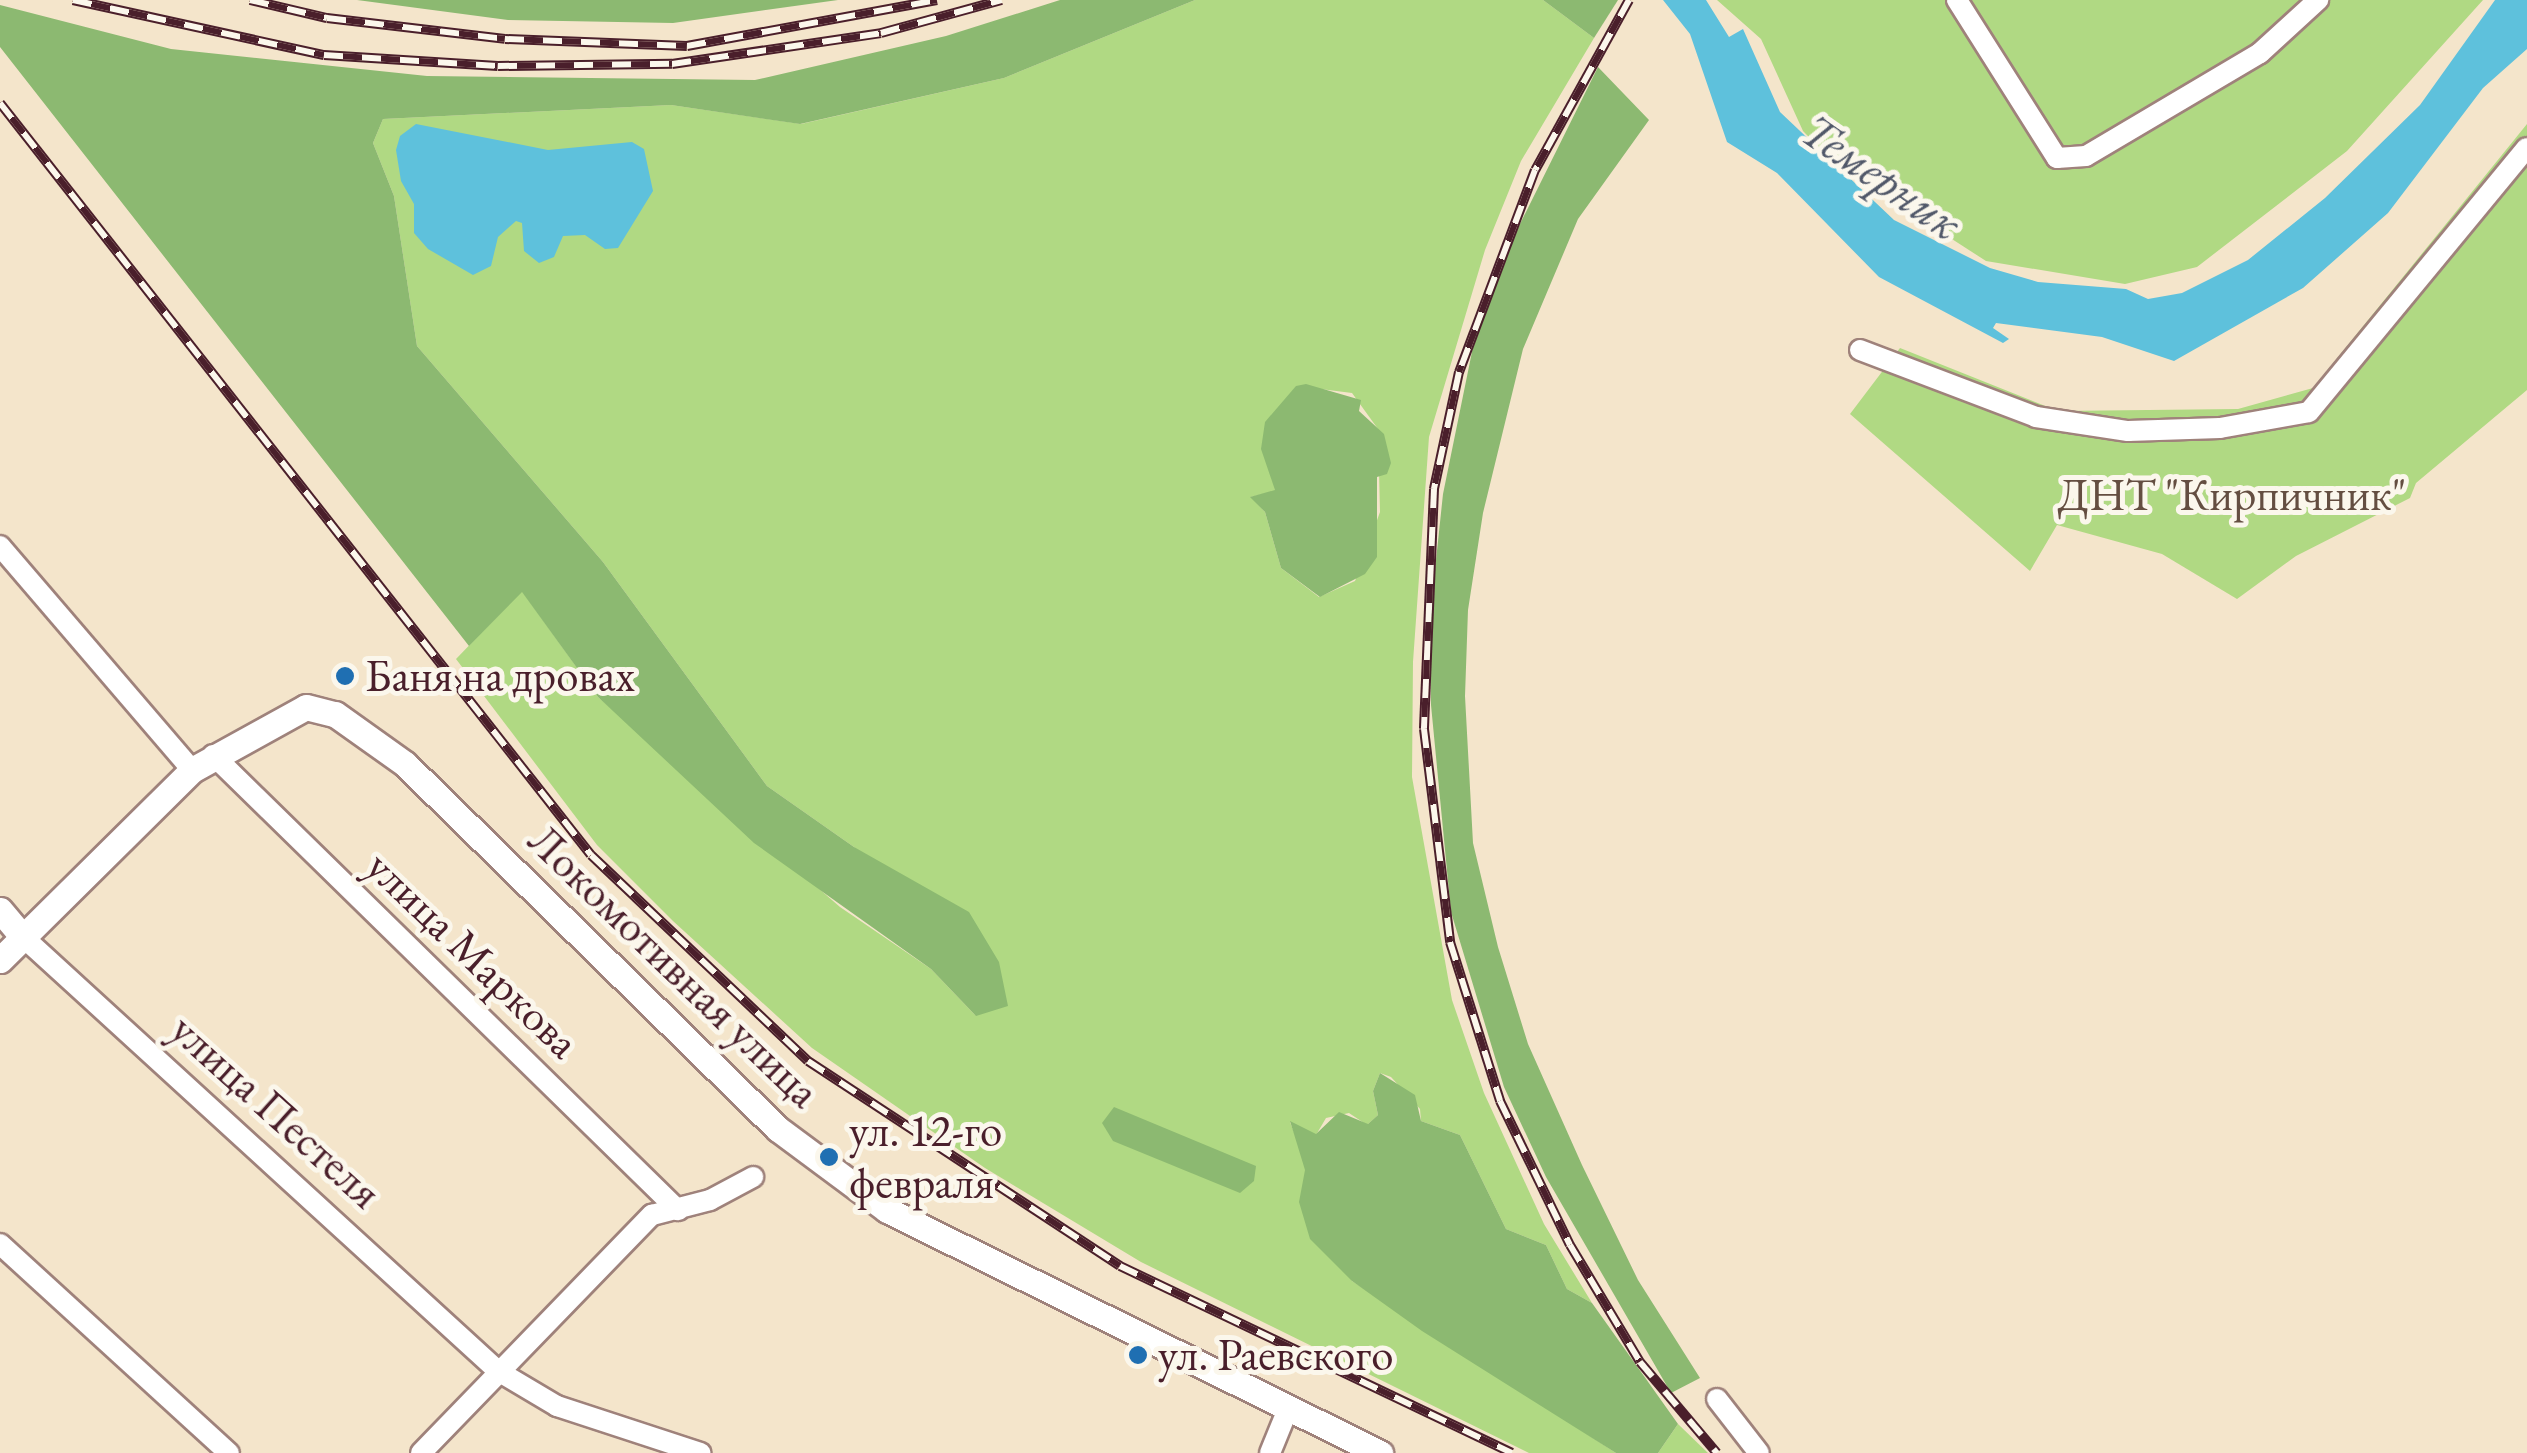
<!DOCTYPE html>
<meta charset="utf-8">
<style>
body{margin:0}
#map{position:relative;width:2527px;height:1453px;overflow:hidden;background:#f4e5cb;font-family:"EB Garamond",serif}
div>[style]{position:absolute}
[style*='--x']{left:calc(var(--x)*1px);top:calc(var(--y)*1px);width:calc(var(--w)*1px);rotate:calc(var(--a)*1deg)}
.green>*{inset:0;background:#b0d983}
.forest>*{inset:0;background:#8cb971}
.water>*{inset:0;background:#5ec1dc}
.roads{filter:drop-shadow(2px 0 #9f827b) drop-shadow(-2px 0 #9f827b) drop-shadow(0 2px #9f827b) drop-shadow(0 -2px #9f827b)}
.minor>*{height:20px;margin:-10px;padding:0 10px;transform-origin:10px;border-radius:10px;background:#fff}
.tertiary>*{height:25px;margin:-12.5px;padding:0 12.5px;transform-origin:12.5px;border-radius:12.5px;background:#fff}
.rail>*{height:10px;margin-top:-5px;transform-origin:0;background:repeating-linear-gradient(90deg,#fbf7ec 0 19px,#4a1f2b 0 38px);box-sizing:border-box;border-block:2px solid #4a1f2b}
.dots>*{width:28px;height:28px;translate:-50% -50%;box-sizing:border-box;border:5px solid #fbf7ec;border-radius:50%}
span{translate:-50% -50%;white-space:nowrap;text-align:center;line-height:1.15;-webkit-text-stroke:10px #fbf7ec;paint-order:stroke}
.park-label{font-size:45px;color:#644e41}
.poi-label{font-size:45px;color:#4a1f2b}
.left{translate:0 -50%;text-align:left}
.street-label{font-size:45px;color:#4a1f2b}
.water-label{font-size:48px;color:#515869;font-style:italic}
</style>
<div id="map">
<div class="green">
<div style="clip-path:polygon(evenodd,1195px 0,1543px 0,1594px 38px,1521px 161px,1485px 250px,1429px 437px,1413px 662px,1412px 777px,1452px 1000px,1484px 1093px,1544px 1224px,1592px 1303px,1567px 1289px,1546px 1245px,1506px 1229px,1460px 1135px,1421px 1121px,1420px 1109px,1391px 1077px,1380px 1073px,1373px 1091px,1378px 1115px,1367px 1125px,1349px 1113px,1326px 1118px,1316px 1135px,1290px 1122px,1352px 1281px,1616px 1453px,1529px 1453px,1141px 1262px,985px 1168px,812px 1048px,673px 921px,597px 845px,456px 659px,522px 591px,598px 697px,840px 907px,931px 969px,976px 1016px,854px 847px,767px 786px,603px 562px,417px 346px,394px 196px,373px 143px,383px 119px,671px 105px,801px 124px,1004px 78px,1195px 0,1297px 386px,1352px 393px,1378px 429px,1380px 512px,1355px 581px,1319px 597px,1281px 568px,1265px 512px,1251px 497px,1275px 491px,1273px 415px,1297px 386px)"></div>
<div style="clip-path:polygon(1717px 0,2483px 0,2347px 151px,2197px 267px,2125px 284px,1986px 261px,1834px 163px,1803px 131px,1761px 39px)"></div>
<div style="clip-path:polygon(2527px 124px,2527px 390px,2416px 483px,2410px 498px,2296px 556px,2237px 599px,2162px 554px,2057px 525px,2030px 571px,1850px 414px,1900px 348px,2058px 411px,2238px 409px,2313px 388px)"></div>
<div style="clip-path:polygon(1678px 1424px,1708px 1453px,1658px 1453px)"></div>
</div>
<div class="forest">
<div style="clip-path:polygon(357px 0,838px 0,673px 23px,508px 20px)"></div>
<div style="clip-path:polygon(1060px 0,1195px 0,1004px 78px,800px 124px,671px 105px,383px 119px,373px 143px,394px 196px,417px 346px,603px 562px,767px 786px,854px 847px,969px 912px,999px 962px,1008px 1006px,976px 1016px,931px 969px,754px 843px,598px 697px,522px 592px,469px 646px,0 47px,0 5px,171px 49px,427px 76px,755px 80px,946px 36px)"></div>
<div style="clip-path:polygon(1543px 0,1618px 0,1594px 38px)"></div>
<div style="clip-path:polygon(1598px 67px,1649px 120px,1578px 219px,1523px 349px,1483px 513px,1468px 610px,1465px 696px,1473px 843px,1498px 947px,1528px 1044px,1582px 1165px,1638px 1280px,1700px 1378px,1671px 1393px,1546px 1177px,1504px 1087px,1451px 912px,1431px 705px,1430px 617px,1443px 494px,1475px 337px,1514px 236px)"></div>
<div style="clip-path:polygon(1306px 384px,1361px 400px,1359px 411px,1384px 434px,1391px 463px,1387px 474px,1377px 477px,1377px 557px,1365px 574px,1320px 597px,1281px 568px,1265px 512px,1250px 497px,1275px 490px,1261px 449px,1265px 422px,1296px 386px)"></div>
<div style="clip-path:polygon(1380px 1073px,1415px 1095px,1421px 1121px,1460px 1135px,1506px 1229px,1546px 1245px,1567px 1289px,1592px 1303px,1678px 1424px,1658px 1453px,1616px 1453px,1422px 1331px,1352px 1281px,1310px 1239px,1299px 1202px,1305px 1170px,1290px 1121px,1316px 1134px,1339px 1112px,1368px 1124px,1378px 1115px,1373px 1091px)"></div>
<div style="clip-path:polygon(1114px 1107px,1256px 1166px,1254px 1181px,1240px 1193px,1113px 1141px,1102px 1123px)"></div>
</div>
<div class="water">
<div style="clip-path:polygon(1663px 0,1706px 0,1729px 37px,1743px 29px,1780px 112px,1894px 220px,1990px 268px,2038px 282px,2126px 289px,2148px 299px,2182px 293px,2248px 260px,2325px 198px,2420px 105px,2495px 0,2527px 0,2527px 49px,2483px 88px,2388px 213px,2303px 288px,2174px 361px,2102px 337px,1996px 323px,1993px 328px,2009px 339px,2003px 343px,1879px 277px,1777px 173px,1727px 142px,1690px 34px)"></div>
<div style="clip-path:polygon(416px 124px,548px 150px,632px 142px,644px 149px,653px 191px,618px 248px,605px 249px,585px 235px,563px 236px,554px 257px,539px 263px,524px 251px,522px 223px,516px 221px,498px 237px,491px 266px,473px 275px,428px 249px,414px 233px,414px 204px,401px 181px,396px 150px,400px 136px)"></div>
</div>
<div class="roads">
<div class="minor">
<div style="--x:1957;--y:0;--w:187;--a:57.7"></div>
<div style="--x:2057;--y:158;--w:29;--a:-4"></div>
<div style="--x:2086;--y:156;--w:202;--a:-30.6"></div>
<div style="--x:2260;--y:53;--w:79;--a:-42.4"></div>
<div style="--x:1860;--y:350;--w:188;--a:20.8"></div>
<div style="--x:2036;--y:417;--w:93;--a:8.7"></div>
<div style="--x:2128;--y:431;--w:92;--a:-1.9"></div>
<div style="--x:2220;--y:428;--w:90;--a:-10.2"></div>
<div style="--x:2309;--y:412;--w:342;--a:-50.5"></div>
<div style="--x:0;--y:546;--w:295;--a:49.4"></div>
<div style="--x:213;--y:755;--w:651;--a:44.38"></div>
<div style="--x:22;--y:936;--w:645;--a:42.42"></div>
<div style="--x:498;--y:1371;--w:69;--a:30.7"></div>
<div style="--x:557;--y:1406;--w:151;--a:18.1"></div>
<div style="--x:0;--y:1244;--w:310;--a:42.4"></div>
<div style="--x:1717;--y:1399;--w:68;--a:52.1"></div>
<div style="--x:421;--y:1453;--w:332;--a:-45.9"></div>
<div style="--x:652;--y:1215;--w:60;--a:-14.5"></div>
<div style="--x:710;--y:1200;--w:49;--a:-28.1"></div>
<div style="--x:1270;--y:1453;--w:48;--a:-67.8"></div>
</div>
<div class="tertiary">
<div style="--x:0;--y:910;--w:34;--a:50"></div>
<div style="--x:0;--y:960;--w:270;--a:-44.7"></div>
<div style="--x:192;--y:770;--w:130;--a:-28.9"></div>
<div style="--x:306;--y:707;--w:30;--a:14"></div>
<div style="--x:335;--y:714;--w:86;--a:35.5"></div>
<div style="--x:405;--y:764;--w:522;--a:44.38"></div>
<div style="--x:778;--y:1129;--w:136;--a:36.6"></div>
<div style="--x:887;--y:1210;--w:550;--a:26.24"></div>
</div>
</div>
<div class="rail">
<div style="--x:73;--y:0;--w:257;--a:12.4"></div>
<div style="--x:324;--y:55;--w:174;--a:3.6"></div>
<div style="--x:498;--y:66;--w:174;--a:-0.7"></div>
<div style="--x:672;--y:64;--w:211;--a:-8.4"></div>
<div style="--x:881;--y:33;--w:125;--a:-15.3"></div>
<div style="--x:250;--y:0;--w:79;--a:13.2"></div>
<div style="--x:327;--y:18;--w:179;--a:6.7"></div>
<div style="--x:505;--y:39;--w:182;--a:2.2"></div>
<div style="--x:687;--y:46;--w:254;--a:-10.4"></div>
<div style="--x:1629;--y:0;--w:194;--a:118.9"></div>
<div style="--x:1535;--y:170;--w:216;--a:110.6"></div>
<div style="--x:1459;--y:372;--w:120;--a:102.1"></div>
<div style="--x:1434;--y:489;--w:240;--a:92.4"></div>
<div style="--x:1424;--y:729;--w:215;--a:83"></div>
<div style="--x:1450;--y:942;--w:167;--a:72.5"></div>
<div style="--x:1500;--y:1101;--w:160;--a:64.1"></div>
<div style="--x:1570;--y:1245;--w:136;--a:59.1"></div>
<div style="--x:1640;--y:1362;--w:119;--a:49.8"></div>
<div style="--x:0;--y:103;--w:956;--a:51.84"></div>
<div style="--x:591;--y:855;--w:299;--a:43.5"></div>
<div style="--x:808;--y:1061;--w:373;--a:33.3"></div>
<div style="--x:1120;--y:1266;--w:434;--a:25.5"></div>
</div>
<div class="dots">
<div style="left:345px;top:676px;background:#1f6fb2"></div>
<div style="left:829px;top:1157px;background:#1f6fb2"></div>
<div style="left:1138px;top:1355px;background:#1f6fb2"></div>
</div>
<div class="park-label">
<span style="left:2232px;top:495px">ДНТ "Кирпичник"</span>
</div>
<div class="poi-label">
<span class="left" style="left:365px;top:676px">Баня на дровах</span>
<span class="left" style="left:849px;top:1157px">ул. 12-го<br>февраля</span>
<span class="left" style="left:1158px;top:1355px">ул. Раевского</span>
</div>
<div class="street-label">
<span style="left:473px;top:954px;rotate:44deg">улица Маркова</span>
<span style="left:674px;top:966px;rotate:44deg">Локомотивная улица</span>
<span style="left:276px;top:1111px;rotate:42deg">улица Пестеля</span>
</div>
<div class="water-label">
<span style="left:1882px;top:176px;rotate:35deg">Темерник</span>
</div>
</div>
